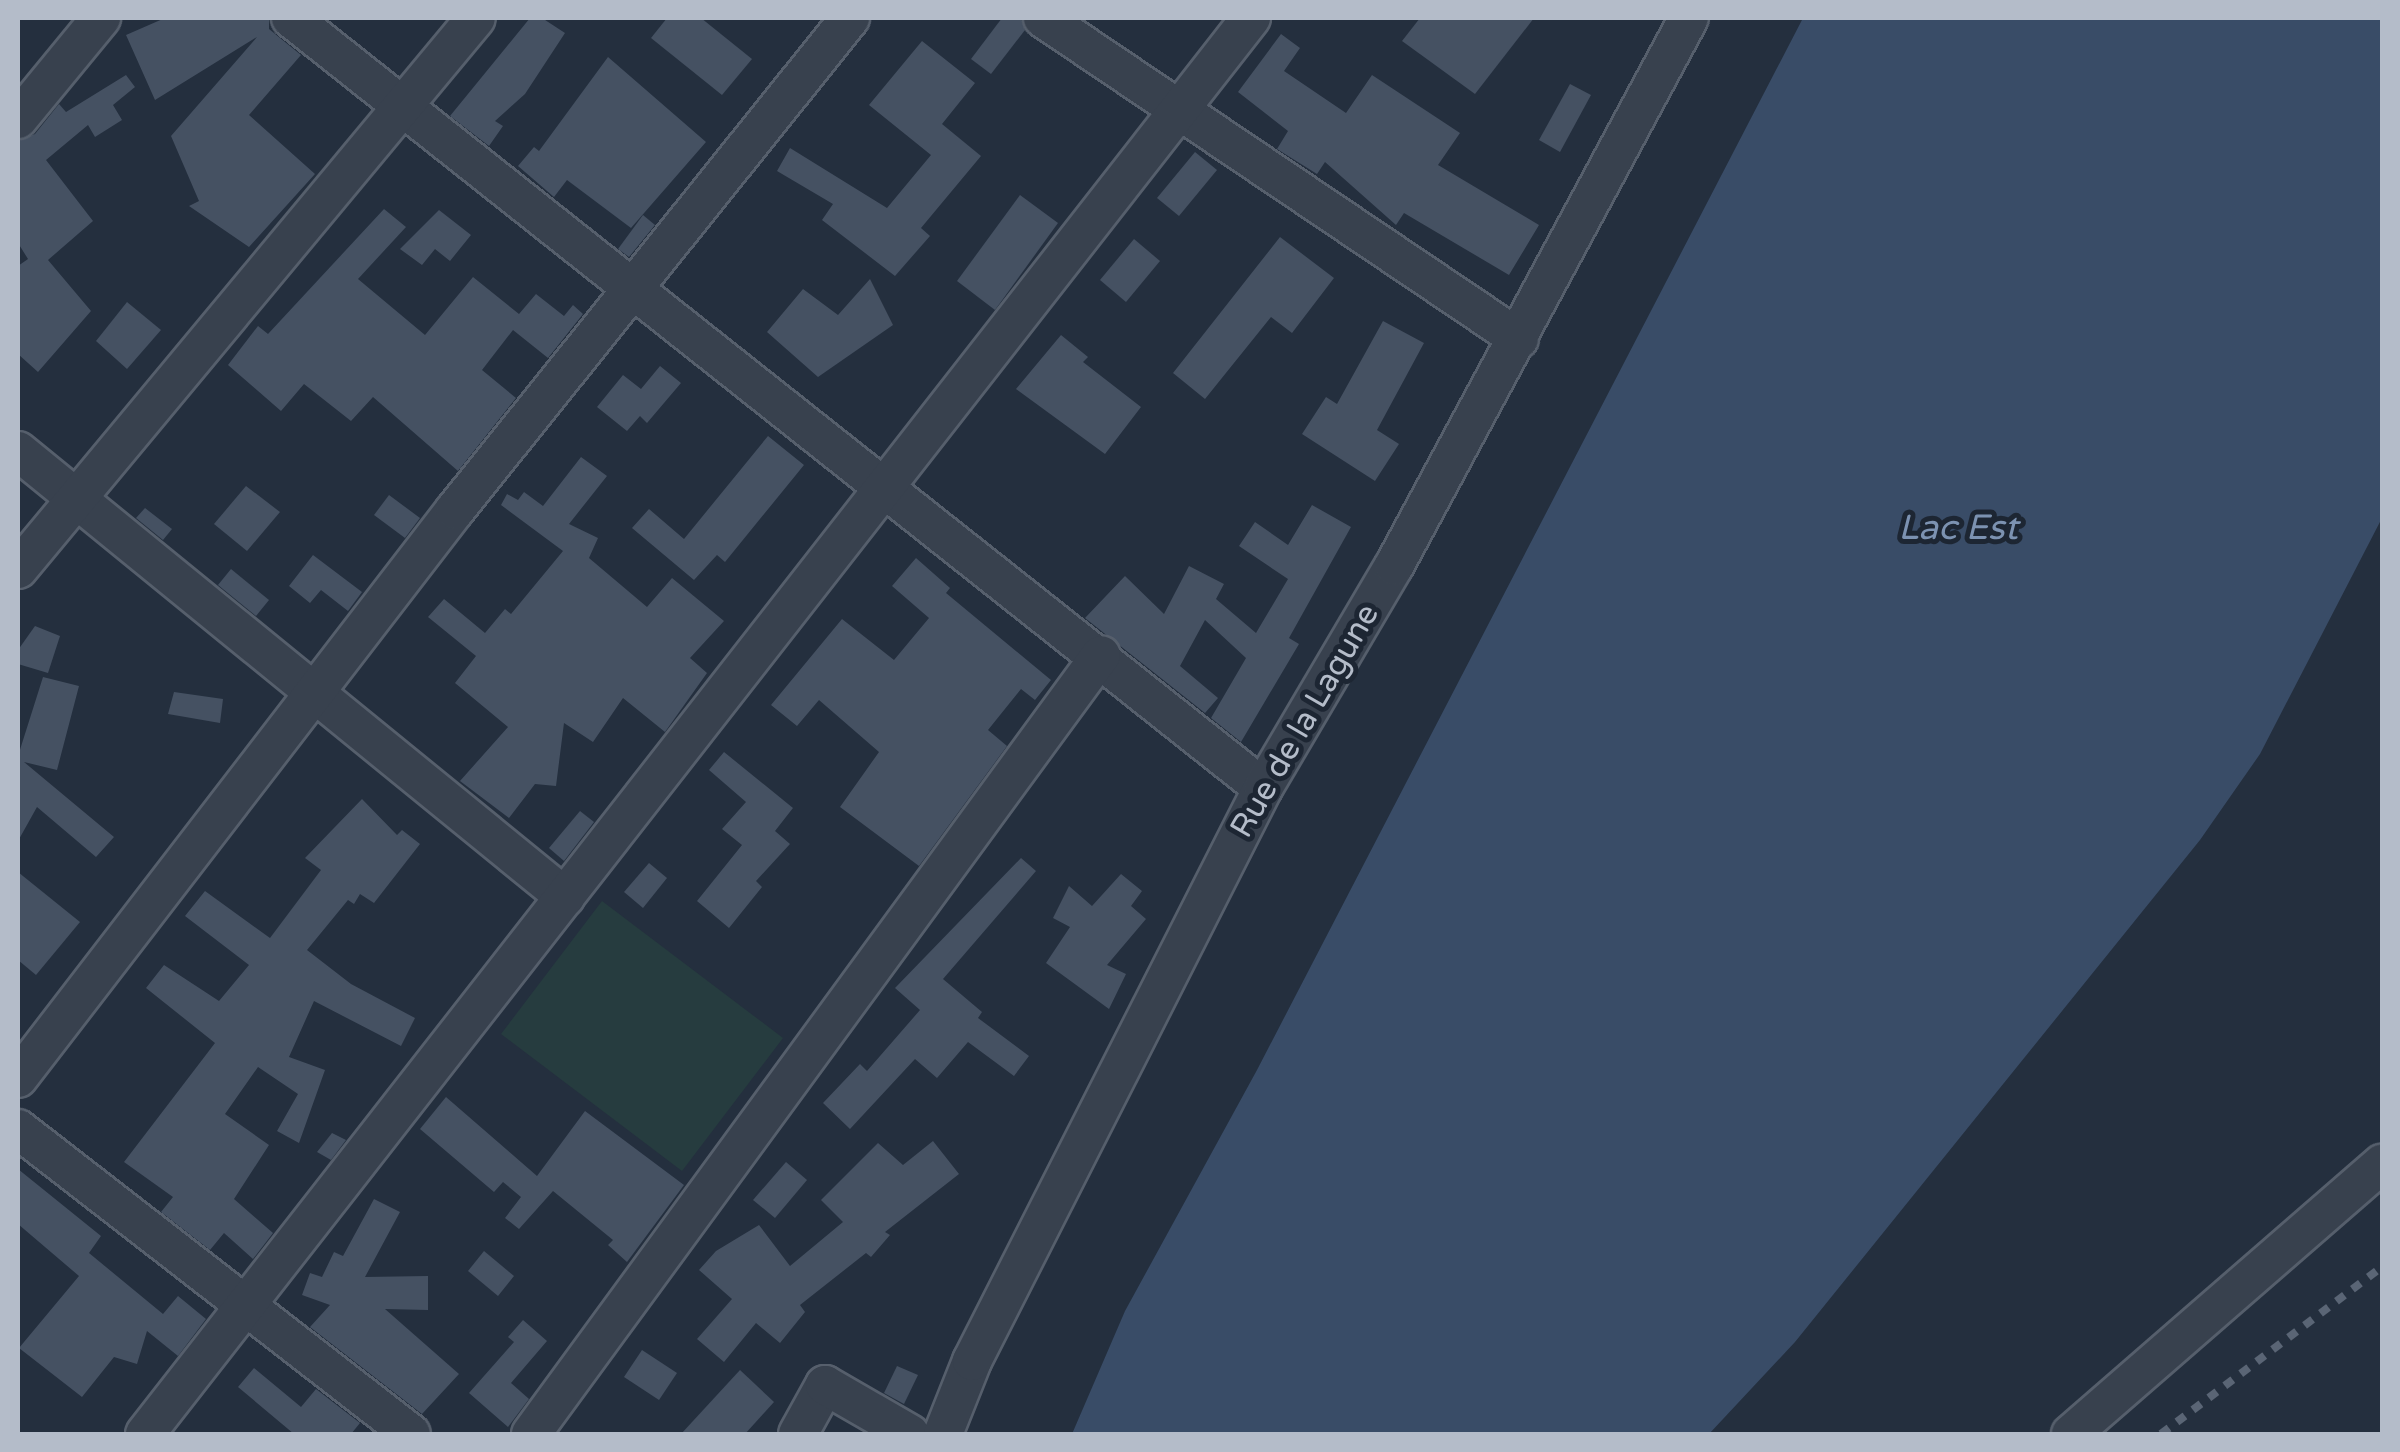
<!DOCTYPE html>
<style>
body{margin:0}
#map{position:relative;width:2400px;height:1452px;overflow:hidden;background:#242f3e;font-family:"Varela Round",sans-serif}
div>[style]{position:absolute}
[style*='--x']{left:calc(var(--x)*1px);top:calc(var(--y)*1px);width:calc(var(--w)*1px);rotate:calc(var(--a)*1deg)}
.green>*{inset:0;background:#263c3f}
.water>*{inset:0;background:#394c67}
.building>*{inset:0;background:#455162}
.roads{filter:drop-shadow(2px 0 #565f6c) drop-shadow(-2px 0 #565f6c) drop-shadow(0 2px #565f6c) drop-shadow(0 -2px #565f6c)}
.minor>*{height:38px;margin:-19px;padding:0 19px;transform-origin:19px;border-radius:19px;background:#38414e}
.rail>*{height:8px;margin-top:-4px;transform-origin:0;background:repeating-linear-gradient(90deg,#5a6575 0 10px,transparent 0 20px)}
span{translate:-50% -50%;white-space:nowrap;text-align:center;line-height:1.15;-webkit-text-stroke:10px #1d2633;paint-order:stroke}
.street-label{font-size:32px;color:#b4bcc9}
.water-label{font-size:35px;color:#7c92b1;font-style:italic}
.frame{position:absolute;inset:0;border:20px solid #b4bcc9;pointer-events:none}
</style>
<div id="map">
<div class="green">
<div style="clip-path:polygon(602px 901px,783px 1038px,682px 1171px,501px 1034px)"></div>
</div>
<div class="water">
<div style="clip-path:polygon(1803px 18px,2382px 18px,2382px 518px,2260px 754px,2200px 840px,1795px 1342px,1709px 1434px,1072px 1434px,1125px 1311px,1257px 1070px)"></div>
</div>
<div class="building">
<div style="clip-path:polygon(165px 18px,269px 18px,269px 29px,301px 55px,249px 115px,315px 174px,249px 247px,189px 206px,199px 201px,171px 136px,257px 37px,155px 100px,126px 35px)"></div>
<div style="clip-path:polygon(530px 18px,542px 18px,565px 33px,525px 94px,495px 121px,503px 126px,489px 146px,450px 116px)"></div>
<div style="clip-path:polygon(667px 18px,701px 18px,752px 59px,722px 95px,651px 38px)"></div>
<div style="clip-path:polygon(1002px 18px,1021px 18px,1025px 30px,991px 74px,971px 59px)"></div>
<div style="clip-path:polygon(1420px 18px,1534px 18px,1475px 94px,1402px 41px)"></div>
<div style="clip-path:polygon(1281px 34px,1300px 48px,1284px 71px,1346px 113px,1372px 75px,1460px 133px,1438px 165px,1539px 225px,1509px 275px,1404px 213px,1396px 225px,1325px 162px,1317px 174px,1277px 149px,1288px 131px,1238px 92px)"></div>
<div style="clip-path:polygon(922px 41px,975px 83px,942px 124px,981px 156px,921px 228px,930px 236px,895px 276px,822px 220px,833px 204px,777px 171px,790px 148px,887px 208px,931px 155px,869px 105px)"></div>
<div style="clip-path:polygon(608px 57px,706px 142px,631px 228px,567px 180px,554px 197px,518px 166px,534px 147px,539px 151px)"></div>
<div style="clip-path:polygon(126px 75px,135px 87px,113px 105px,122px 120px,95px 137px,88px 125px,46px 160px,93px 221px,48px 260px,91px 311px,38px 372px,18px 354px,18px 266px,28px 259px,18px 243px,18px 141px,35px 134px,59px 104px,66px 112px)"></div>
<div style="clip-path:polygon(1570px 84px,1591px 95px,1560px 152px,1539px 140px)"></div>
<div style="clip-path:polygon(1195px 152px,1217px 170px,1179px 216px,1157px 198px)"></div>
<div style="clip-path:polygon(1020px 195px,1058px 223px,995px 310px,957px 281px)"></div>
<div style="clip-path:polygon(384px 209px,406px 227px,358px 279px,425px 335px,473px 277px,519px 314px,536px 294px,564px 316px,573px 305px,583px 314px,548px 358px,513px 330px,482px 370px,516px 398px,458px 471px,373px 397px,351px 421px,304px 384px,281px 411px,228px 365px,258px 326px,268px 334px)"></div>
<div style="clip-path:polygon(439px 210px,471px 235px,450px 261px,435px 249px,422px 265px,400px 249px)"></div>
<div style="clip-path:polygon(643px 215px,655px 225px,629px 257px,618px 249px)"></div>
<div style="clip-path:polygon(1280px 237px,1334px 278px,1292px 333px,1271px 317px,1205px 399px,1173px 373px)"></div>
<div style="clip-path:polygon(1134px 239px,1160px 261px,1126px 302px,1100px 280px)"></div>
<div style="clip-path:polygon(870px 279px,893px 325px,818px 377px,767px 332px,803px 289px,838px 315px)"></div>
<div style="clip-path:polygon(127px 302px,161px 330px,127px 369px,96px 341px)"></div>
<div style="clip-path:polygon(1383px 321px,1424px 343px,1377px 430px,1399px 444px,1375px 481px,1302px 434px,1326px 397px,1337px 404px)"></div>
<div style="clip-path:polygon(1061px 335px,1088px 357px,1083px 362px,1141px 407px,1105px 454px,1016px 389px)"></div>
<div style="clip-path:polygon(660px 366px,681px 383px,647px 423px,640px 416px,627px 431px,597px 407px,623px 375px,641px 389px)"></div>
<div style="clip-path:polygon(768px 436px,804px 465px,725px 562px,717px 555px,694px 580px,632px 528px,649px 509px,684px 539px)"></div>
<div style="clip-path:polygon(581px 457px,607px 476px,569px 524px,598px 538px,589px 558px,647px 607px,672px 578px,724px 621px,690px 658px,707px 673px,665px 732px,623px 698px,593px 742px,564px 723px,556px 786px,535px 784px,509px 818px,460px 781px,508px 727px,455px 683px,476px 656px,428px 617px,444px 599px,485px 633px,505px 609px,511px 614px,563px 551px,501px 505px,507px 494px,518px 500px,524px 492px,543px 506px)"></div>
<div style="clip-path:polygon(246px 486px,280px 512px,247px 551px,214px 524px)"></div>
<div style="clip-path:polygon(389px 495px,420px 518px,405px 538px,374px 515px)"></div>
<div style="clip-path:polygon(1312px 505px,1351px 527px,1289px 638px,1299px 644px,1241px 742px,1211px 718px,1246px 658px,1205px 620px,1180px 666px,1218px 698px,1205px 713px,1085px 618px,1125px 576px,1164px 614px,1189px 566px,1224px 584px,1216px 599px,1256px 633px,1288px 579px,1239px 546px,1255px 522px,1288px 545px)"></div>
<div style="clip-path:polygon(145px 508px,172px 529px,163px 540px,136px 518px)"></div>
<div style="clip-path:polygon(313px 555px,362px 592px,348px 611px,321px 590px,310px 603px,289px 586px)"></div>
<div style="clip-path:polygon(916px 558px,950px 588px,946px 593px,1051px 680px,1035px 700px,1021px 689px,988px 730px,1007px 746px,919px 866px,840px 807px,879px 752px,819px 700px,797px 726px,771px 705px,842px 619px,894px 660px,929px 618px,892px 586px)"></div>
<div style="clip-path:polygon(231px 569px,269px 600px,256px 616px,218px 585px)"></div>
<div style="clip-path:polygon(35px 626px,60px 636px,48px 673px,18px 664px,18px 650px)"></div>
<div style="clip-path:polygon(43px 677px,79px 686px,57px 770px,24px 762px,114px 837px,96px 857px,37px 807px,18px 841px,18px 756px)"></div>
<div style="clip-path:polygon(174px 692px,223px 699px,220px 723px,168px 714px)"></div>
<div style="clip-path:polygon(724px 752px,793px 808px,775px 831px,790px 844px,756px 881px,762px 887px,729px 928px,697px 901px,742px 845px,722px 829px,746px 802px,709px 770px)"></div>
<div style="clip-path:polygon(362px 799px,397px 835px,402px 830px,420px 844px,374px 903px,360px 894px,354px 904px,348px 900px,307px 950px,351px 984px,415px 1018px,401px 1046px,314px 1001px,289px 1057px,325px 1070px,299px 1143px,277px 1131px,298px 1094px,258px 1067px,225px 1114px,269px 1145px,234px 1199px,273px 1233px,253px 1259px,224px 1233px,210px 1250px,161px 1212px,173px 1197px,124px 1162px,215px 1043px,146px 988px,164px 965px,219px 1001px,249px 965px,185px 916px,205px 891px,270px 938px,321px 870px,305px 858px)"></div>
<div style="clip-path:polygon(580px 811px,594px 822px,564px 861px,549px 848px)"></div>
<div style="clip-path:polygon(1021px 858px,1036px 871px,943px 979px,982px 1012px,978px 1018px,1029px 1056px,1014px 1076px,968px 1042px,937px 1078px,915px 1059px,850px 1129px,823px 1103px,860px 1064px,867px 1071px,920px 1010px,895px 988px)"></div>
<div style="clip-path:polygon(649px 863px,667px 878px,643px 908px,624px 892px)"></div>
<div style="clip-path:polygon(18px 872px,80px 922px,36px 975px,18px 960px)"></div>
<div style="clip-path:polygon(1121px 874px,1142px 891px,1131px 906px,1146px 919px,1107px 965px,1126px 974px,1109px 1009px,1046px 963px,1070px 927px,1053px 918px,1069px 886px,1092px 906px)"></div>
<div style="clip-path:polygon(446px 1097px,537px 1176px,585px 1111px,684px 1185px,627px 1262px,608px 1245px,613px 1240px,553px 1191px,519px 1229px,505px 1218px,521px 1197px,503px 1182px,494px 1192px,420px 1129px)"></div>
<div style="clip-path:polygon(332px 1133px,346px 1140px,331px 1160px,317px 1152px)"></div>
<div style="clip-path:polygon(933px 1141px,959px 1174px,885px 1232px,890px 1235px,871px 1257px,866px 1253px,800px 1305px,805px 1312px,780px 1343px,756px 1323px,724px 1362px,697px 1339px,732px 1299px,699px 1270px,716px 1251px,759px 1225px,790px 1266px,843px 1222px,821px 1200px,878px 1143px,903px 1165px)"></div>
<div style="clip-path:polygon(786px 1162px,807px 1180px,775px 1218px,753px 1200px)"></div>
<div style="clip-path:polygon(18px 1169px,101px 1236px,89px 1253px,163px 1314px,178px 1296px,206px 1319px,178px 1356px,147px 1331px,137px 1364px,114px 1357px,82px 1397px,19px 1348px,79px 1276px,18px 1224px)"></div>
<div style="clip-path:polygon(374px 1199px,400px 1212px,365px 1277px,428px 1276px,428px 1310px,385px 1309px,459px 1374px,422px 1414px,310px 1327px,330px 1305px,302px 1295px,310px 1273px,322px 1277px,334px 1252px,343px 1256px)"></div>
<div style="clip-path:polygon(484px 1251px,514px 1276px,498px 1296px,468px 1271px)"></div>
<div style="clip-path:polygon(523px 1320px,547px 1341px,511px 1383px,529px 1399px,508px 1427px,469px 1393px,514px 1342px,508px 1337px)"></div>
<div style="clip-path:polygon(642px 1350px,677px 1373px,659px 1400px,624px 1377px)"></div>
<div style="clip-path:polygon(897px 1366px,918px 1375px,904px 1404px,884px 1393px)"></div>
<div style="clip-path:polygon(254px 1368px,301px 1407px,316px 1389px,360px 1423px,351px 1434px,294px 1434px,238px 1387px)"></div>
<div style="clip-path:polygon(740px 1370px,774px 1402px,745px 1434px,681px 1434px)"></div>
</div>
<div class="roads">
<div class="minor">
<div style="--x:291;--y:18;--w:1240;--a:38.39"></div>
<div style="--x:1043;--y:18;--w:574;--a:33.99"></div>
<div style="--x:18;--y:119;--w:131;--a:-50.6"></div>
<div style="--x:18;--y:451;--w:706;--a:39.19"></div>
<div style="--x:18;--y:569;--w:716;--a:-50.27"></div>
<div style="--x:18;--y:1078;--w:717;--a:-52.43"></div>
<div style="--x:455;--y:510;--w:631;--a:-51.24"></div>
<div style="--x:18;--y:1129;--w:497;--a:37.8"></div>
<div style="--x:145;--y:1434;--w:1797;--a:-52.01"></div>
<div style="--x:531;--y:1434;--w:965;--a:-53.81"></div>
<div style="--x:798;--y:1434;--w:56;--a:-61.1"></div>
<div style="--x:825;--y:1385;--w:98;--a:30"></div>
<div style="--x:943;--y:1434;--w:79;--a:-68.3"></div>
<div style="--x:972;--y:1361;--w:643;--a:-63.08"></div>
<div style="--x:1263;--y:788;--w:258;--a:-59.5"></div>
<div style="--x:1394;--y:566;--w:622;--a:-61.71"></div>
<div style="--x:2071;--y:1434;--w:412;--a:-41"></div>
</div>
</div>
<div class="rail">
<div style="--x:2161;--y:1434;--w:277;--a:-37.1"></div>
</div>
<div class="street-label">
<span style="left:1305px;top:721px;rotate:-60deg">Rue de la Lagune</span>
</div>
<div class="water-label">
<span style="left:1958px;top:528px">Lac Est</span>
</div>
<div class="frame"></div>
</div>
